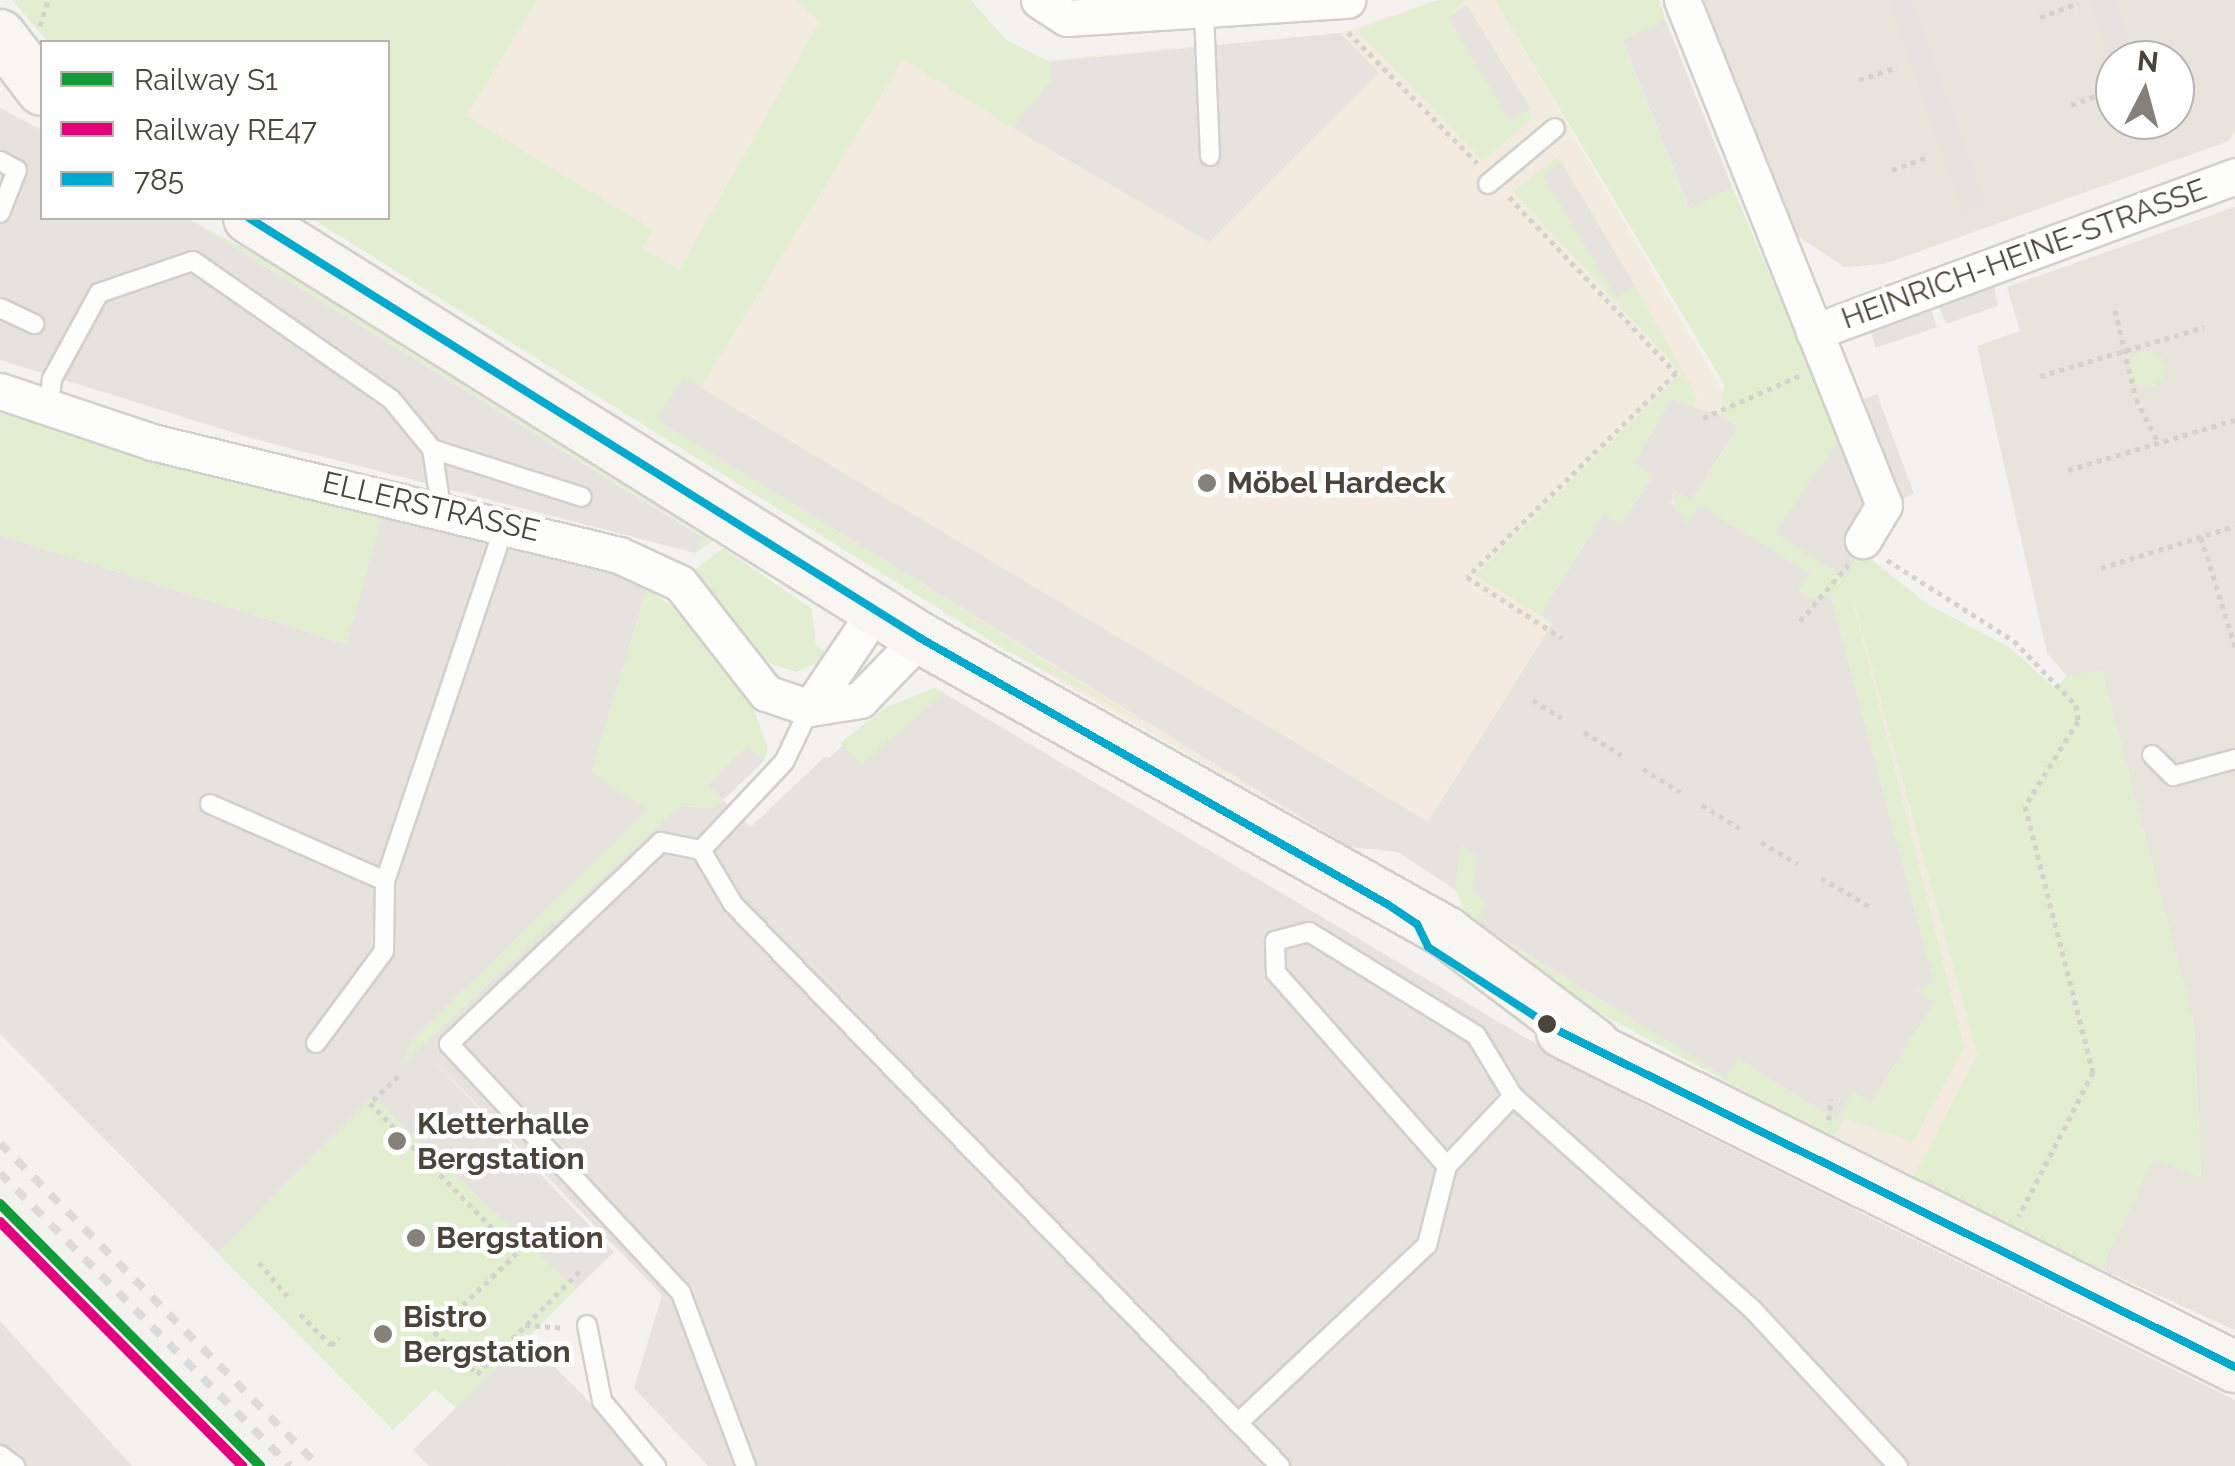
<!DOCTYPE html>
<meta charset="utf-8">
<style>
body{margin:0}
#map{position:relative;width:2235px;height:1466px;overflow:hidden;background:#f4f2ee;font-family:Raleway,sans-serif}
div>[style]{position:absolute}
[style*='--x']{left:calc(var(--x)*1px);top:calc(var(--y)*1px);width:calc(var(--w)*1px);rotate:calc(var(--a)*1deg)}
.residential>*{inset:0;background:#e7e4dc}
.commercial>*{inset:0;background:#f3ebdf}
.industrial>*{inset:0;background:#e6e2de}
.green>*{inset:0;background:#e1eecf}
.round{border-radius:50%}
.parking>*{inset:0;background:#e6e3df}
.path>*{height:5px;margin-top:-2.5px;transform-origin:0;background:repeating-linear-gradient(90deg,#d3d2cc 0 5px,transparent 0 10px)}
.roads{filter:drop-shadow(2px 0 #d2d0cb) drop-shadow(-2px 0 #d2d0cb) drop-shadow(0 2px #d2d0cb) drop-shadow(0 -2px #d2d0cb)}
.service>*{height:18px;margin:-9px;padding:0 9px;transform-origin:9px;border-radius:9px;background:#fdfdfc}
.minor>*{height:35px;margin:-17.5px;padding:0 17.5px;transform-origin:17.5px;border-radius:17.5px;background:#fdfdfc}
.secondary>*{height:50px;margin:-25px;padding:0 25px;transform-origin:25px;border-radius:25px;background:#f7f6f1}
.rail>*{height:8px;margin-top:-4px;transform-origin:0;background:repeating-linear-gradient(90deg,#dbdbda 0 12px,transparent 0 24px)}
.bus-1>*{height:8px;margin:-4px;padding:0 4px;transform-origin:4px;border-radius:4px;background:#00a9ce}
.rail-1>*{height:10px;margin:-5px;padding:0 5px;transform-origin:5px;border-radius:5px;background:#109c37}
.rail-2>*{height:10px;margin:-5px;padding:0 5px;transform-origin:5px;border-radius:5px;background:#e5007d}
.dots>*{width:28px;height:28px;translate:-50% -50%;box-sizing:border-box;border:5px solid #fff;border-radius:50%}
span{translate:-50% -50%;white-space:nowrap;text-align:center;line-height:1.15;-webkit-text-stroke:9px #fff;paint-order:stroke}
.street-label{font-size:30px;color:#4b4439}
.poi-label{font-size:30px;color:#4b4439;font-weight:700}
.left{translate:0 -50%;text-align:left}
.legend{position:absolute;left:40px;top:40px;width:350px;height:180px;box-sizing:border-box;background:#fff;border:2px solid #b7b4b0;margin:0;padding:12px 18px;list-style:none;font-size:30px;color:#4b4439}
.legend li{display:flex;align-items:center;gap:20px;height:50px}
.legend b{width:50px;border:2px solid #b7b4b0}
.north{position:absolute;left:2095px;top:40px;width:100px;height:100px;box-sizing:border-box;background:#fff;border:2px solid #b7b4b0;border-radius:50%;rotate:6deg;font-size:28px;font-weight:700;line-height:40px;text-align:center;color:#4b4439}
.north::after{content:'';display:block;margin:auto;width:35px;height:45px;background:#868178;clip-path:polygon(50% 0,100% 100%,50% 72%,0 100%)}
</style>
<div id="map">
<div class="residential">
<div style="clip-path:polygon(evenodd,1704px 0,2235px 0,2235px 131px,2229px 141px,1884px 264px,1845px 267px,1796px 235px,1704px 0,2115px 60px,2175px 60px,2175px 120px,2115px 120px,2115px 60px)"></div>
<div style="clip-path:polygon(2235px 207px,2235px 1330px,2101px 1269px,2153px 1159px,2201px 1177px,2194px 1025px,2102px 671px,2067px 676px,2047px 653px,1977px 346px,2020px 331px,2007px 287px)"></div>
</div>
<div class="commercial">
<div style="clip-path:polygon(58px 0,971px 0,984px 66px,1340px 33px,1438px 0,1495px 0,1726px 397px,1847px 579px,1977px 1054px,1912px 1180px,1591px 1008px,1468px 919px,1464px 896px,1398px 852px,1350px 847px,1073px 689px,311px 218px,388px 218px,388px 42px,48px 42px)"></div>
</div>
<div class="industrial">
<div style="clip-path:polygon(1666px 21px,1732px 187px,1690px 211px,1622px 39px)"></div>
<div style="clip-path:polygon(0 108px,42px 130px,42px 218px,187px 218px,702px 537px,695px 553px,251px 438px,0 360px)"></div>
<div style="clip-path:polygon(382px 516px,597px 566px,647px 588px,592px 771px,648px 810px,410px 1043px,404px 1064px,218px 1253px,0 1034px,0 535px,346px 644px)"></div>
<div style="clip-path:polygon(937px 689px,1602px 1083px,2235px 1400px,2235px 1466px,708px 1466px,634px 1388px,662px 1295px,421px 1047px,679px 806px,714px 808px,723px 800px,750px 827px,887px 707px)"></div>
<div style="clip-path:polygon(0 1321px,132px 1466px,0 1466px)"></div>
<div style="clip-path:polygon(581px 1393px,646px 1466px,507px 1466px)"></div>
</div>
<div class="green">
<div style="clip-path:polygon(12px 0,537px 0,466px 116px,653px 230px,642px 248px,679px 270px,820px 21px,794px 0,971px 0,1005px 39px,1049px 62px,1051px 81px,1013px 128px,903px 59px,701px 387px,683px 378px,677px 432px,1146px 724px,1002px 648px,311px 218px,388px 218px,388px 42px,48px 42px)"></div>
<div style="clip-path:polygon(1438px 0,1464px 0,1448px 18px,1511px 120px,1531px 109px,1530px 120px,1483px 161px,1357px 30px)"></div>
<div style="clip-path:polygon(1495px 0,1659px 0,1666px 21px,1622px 40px,1689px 210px,1732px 187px,1840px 438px,1775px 534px,1864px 553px,1927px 604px,2009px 647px,2055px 688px,2067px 676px,2102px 671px,2194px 1025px,2201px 1178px,2153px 1159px,2101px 1269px,1912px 1180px,1977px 1054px,1848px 581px,1964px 1047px,1913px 1142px,1845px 1118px,1832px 1139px,1591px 1008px,1468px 919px,1455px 889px,1459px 844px,1477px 855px,1478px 898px,1487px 905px,1476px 923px,1725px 1077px,1737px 1059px,1836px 1121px,1852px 1092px,1872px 1103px,1934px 1002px,1913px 988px,1934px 981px,1830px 594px,1809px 599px,1799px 592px,1810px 574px,1699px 505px,1687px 523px,1676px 515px,1674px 489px,1693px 500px,1738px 428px,1721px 416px,1724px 384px)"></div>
<div style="clip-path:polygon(1557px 158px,1562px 163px,1544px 176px,1616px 298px,1635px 286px,1697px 397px,1691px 409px,1672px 399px,1634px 462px,1653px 474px,1620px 524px,1602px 514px,1540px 615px,1475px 575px,1682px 373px,1513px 191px)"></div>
<div style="clip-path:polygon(187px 218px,260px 257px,713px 541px,695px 553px,702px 536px)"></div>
<div class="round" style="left:2129px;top:351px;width:36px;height:36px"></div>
<div style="clip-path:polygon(0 407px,133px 455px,382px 516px,347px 644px,0 535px)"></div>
<div style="clip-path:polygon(723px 548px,812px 609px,816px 646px,827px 653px,821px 661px,796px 672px,766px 662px,693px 571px)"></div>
<div style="clip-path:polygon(647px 588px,681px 613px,755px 712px,768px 749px,764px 761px,749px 747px,708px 783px,723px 800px,715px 808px,679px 806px,421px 1047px,614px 1252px,456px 1408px,435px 1389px,393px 1430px,218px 1253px,404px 1064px,410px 1043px,647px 811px,592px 772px)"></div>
<div style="clip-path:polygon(934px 688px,945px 692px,861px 765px,840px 743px,887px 707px)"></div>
</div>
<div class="parking">
<div style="clip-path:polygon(1889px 0,1912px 0,1986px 204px,1962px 213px)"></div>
<div style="clip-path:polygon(2090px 0,2115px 0,2136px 60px,2115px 60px,2115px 72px)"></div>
<div style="clip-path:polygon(1467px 5px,1531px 109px,1510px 121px,1448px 17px)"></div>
<div style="clip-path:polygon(1340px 33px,1379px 73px,1209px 242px,1013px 128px,1051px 80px,1049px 62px)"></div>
<div style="clip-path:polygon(1562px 163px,1635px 286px,1616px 298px,1543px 176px)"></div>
<div style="clip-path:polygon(1994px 284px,1998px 306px,1946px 324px,1938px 303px)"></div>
<div style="clip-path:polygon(1930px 306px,1937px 327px,1876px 348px,1869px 328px)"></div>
<div style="clip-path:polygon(683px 377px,1428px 822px,1552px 624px,1540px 615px,1603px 514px,1621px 524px,1653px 475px,1634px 463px,1672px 399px,1721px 416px,1738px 427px,1692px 500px,1674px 490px,1671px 503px,1687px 523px,1699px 505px,1810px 573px,1799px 591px,1809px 599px,1830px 594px,1934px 982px,1914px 989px,1934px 1002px,1871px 1103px,1852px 1092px,1837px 1121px,1738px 1059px,1725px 1077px,1476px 922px,1486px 905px,1472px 889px,1477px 856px,1460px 845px,1455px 889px,1398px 852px,1350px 847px,657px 420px)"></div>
<div style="clip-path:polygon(1877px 394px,1914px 494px,1896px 501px,1857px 402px)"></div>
<div style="clip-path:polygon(1840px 438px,1873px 513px,1847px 579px,1775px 533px)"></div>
<div style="clip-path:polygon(748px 746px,764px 761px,723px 800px,708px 784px)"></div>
<div style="clip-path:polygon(826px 756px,841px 771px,782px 823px,768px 810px)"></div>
<div style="clip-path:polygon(421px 1047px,614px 1252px,576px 1289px,372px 1096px)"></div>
<div style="clip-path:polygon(526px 1339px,581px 1393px,507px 1466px,429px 1466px,413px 1450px)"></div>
</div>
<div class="path">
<div style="--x:2040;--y:17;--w:41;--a:-19.7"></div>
<div style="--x:40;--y:26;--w:27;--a:-73"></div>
<div style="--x:1348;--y:32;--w:184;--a:45.4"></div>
<div style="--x:1859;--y:80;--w:40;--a:-18.9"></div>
<div style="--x:2071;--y:105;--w:40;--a:-20.2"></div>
<div style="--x:1892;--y:170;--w:38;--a:-20"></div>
<div style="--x:1509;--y:197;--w:243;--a:46.5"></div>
<div style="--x:1676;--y:373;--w:292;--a:135.7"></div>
<div style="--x:1467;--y:577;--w:113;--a:32.7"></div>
<div style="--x:2115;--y:310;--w:91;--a:76.7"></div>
<div style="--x:2136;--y:399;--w:48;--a:62.9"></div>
<div style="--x:2040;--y:376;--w:171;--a:-16.6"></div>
<div style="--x:1703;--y:418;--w:107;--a:-23.7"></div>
<div style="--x:2068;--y:470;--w:174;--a:-16.7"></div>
<div style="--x:2201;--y:537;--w:115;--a:72.8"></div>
<div style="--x:1887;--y:560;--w:151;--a:32.5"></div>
<div style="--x:2014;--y:641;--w:89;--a:45.9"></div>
<div style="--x:2076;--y:705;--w:16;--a:83"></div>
<div style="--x:2078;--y:721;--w:100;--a:121.9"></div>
<div style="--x:2025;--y:806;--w:275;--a:75.7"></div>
<div style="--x:2093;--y:1072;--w:162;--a:117.2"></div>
<div style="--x:2101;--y:568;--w:140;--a:-17.4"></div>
<div style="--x:1800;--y:621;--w:74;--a:-49.4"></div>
<div style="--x:1533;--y:700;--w:34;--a:32"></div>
<div style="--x:1584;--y:732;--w:44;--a:31.9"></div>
<div style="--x:1643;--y:769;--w:44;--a:31.9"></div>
<div style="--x:1702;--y:805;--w:44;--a:31.9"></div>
<div style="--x:1761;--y:842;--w:43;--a:30.7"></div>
<div style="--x:1821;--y:878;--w:56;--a:30.3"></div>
<div style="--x:398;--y:1076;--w:39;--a:136"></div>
<div style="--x:370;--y:1103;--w:210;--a:45.6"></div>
<div style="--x:517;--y:1253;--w:114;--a:136.1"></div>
<div style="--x:1829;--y:1120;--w:21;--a:-85"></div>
<div style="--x:259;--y:1262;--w:44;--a:50.5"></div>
<div style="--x:300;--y:1314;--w:44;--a:45"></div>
<div style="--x:331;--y:1345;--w:11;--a:-45"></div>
<div style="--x:427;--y:1325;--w:70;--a:44.4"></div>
<div style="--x:477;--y:1374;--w:147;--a:-45"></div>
<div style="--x:525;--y:1325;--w:39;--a:4"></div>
</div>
<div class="roads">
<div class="service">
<div style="--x:1204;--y:13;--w:143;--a:87.6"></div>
<div style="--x:0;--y:161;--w:19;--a:28"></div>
<div style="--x:17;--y:170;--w:46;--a:111.6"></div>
<div style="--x:1488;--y:184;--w:87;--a:-39.9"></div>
<div style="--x:0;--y:308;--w:38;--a:25"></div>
<div style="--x:49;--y:407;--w:28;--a:-84"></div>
<div style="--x:52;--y:379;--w:98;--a:-61.3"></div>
<div style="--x:99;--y:293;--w:99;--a:-18.8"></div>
<div style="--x:193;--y:261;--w:241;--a:34.9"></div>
<div style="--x:391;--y:399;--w:65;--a:50.6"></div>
<div style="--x:432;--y:449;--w:59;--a:81.2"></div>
<div style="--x:432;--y:449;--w:157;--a:17.7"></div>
<div style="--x:810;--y:708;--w:60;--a:115.7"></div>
<div style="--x:784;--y:762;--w:121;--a:133.3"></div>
<div style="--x:701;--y:850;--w:63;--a:59.3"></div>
<div style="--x:733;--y:904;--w:784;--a:45.77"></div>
<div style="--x:2152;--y:755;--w:30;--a:45"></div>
<div style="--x:2173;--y:776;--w:64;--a:-15.3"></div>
<div style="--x:210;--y:804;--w:191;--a:23.7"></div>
<div style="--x:385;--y:881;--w:379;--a:-71.4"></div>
<div style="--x:701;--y:850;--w:41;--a:-168.7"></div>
<div style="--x:661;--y:842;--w:293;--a:136.4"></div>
<div style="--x:449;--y:1044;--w:340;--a:47"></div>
<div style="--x:681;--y:1293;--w:185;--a:69.4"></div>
<div style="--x:316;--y:1043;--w:114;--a:-53.5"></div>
<div style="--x:384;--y:951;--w:70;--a:-89.2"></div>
<div style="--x:1447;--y:1166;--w:258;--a:-131.5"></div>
<div style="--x:1276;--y:973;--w:32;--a:-92"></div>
<div style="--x:1275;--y:941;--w:35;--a:-15"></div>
<div style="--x:1309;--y:932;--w:196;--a:31.7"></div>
<div style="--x:1476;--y:1035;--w:71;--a:58.8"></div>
<div style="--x:1513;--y:1096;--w:322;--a:41.7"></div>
<div style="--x:1753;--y:1310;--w:213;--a:47.1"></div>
<div style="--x:587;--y:1325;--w:77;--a:78.8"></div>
<div style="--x:602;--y:1401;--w:85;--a:50.3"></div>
<div style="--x:1238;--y:1423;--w:260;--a:-43.3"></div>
<div style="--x:1427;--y:1245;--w:81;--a:-75.8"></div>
<div style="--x:1447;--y:1166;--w:96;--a:-46.7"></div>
<div style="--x:0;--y:1455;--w:19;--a:36"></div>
</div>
<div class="minor">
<div style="--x:1039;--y:0;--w:33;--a:33"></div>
<div style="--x:1067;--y:18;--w:281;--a:-3.7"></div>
<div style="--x:1682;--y:0;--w:544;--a:68.2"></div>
<div style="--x:1884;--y:505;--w:41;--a:121"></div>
<div style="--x:1814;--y:332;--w:449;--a:-20.3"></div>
<div style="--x:0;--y:391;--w:160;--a:18.5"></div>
<div style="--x:152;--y:442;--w:480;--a:13.6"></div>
<div style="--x:619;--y:555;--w:67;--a:24.7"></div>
<div style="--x:680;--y:583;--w:140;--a:52"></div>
<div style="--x:766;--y:693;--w:46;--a:18.8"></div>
<div style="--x:810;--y:708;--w:51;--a:-9.1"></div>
<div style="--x:860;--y:700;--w:86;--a:-45.9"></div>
<div style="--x:810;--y:708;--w:118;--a:-56"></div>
</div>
<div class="secondary">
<div style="--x:0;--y:35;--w:69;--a:52.6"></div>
<div style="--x:249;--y:218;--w:792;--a:32.04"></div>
<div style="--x:920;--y:638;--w:603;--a:29.2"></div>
<div style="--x:1446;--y:932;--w:186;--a:37.1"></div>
<div style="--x:1562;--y:1032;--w:752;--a:26.46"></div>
</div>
</div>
<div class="rail">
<div style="--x:0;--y:1143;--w:454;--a:45.4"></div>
<div style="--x:0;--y:1173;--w:412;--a:45.3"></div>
</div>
<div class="bus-1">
<div style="--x:249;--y:218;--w:792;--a:32.04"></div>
<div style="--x:920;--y:638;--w:537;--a:29.67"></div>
<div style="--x:1387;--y:904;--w:36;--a:34"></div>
<div style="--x:1417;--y:924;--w:25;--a:64"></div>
<div style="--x:1428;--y:947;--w:149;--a:32.9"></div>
<div style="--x:1553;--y:1028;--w:762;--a:26.43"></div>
</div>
<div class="rail-1">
<div style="--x:0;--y:1204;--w:369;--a:45.2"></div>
</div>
<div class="rail-2">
<div style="--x:0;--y:1222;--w:344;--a:45.2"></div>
</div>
<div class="dots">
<div style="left:1207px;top:483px;background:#868178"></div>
<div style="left:1547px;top:1024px;background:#4b4439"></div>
<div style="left:397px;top:1141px;background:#868178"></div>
<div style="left:416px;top:1238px;background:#868178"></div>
<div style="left:383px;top:1334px;background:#868178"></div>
</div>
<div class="street-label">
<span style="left:2024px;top:254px;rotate:-20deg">HEINRICH-HEINE-STRASSE</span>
<span style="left:431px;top:507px;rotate:13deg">ELLERSTRASSE</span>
</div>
<div class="poi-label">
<span class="left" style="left:1227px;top:483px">Möbel Hardeck</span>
<span class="left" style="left:417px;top:1141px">Kletterhalle<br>Bergstation</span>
<span class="left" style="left:436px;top:1238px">Bergstation</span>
<span class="left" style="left:403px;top:1334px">Bistro<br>Bergstation</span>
</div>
<ul class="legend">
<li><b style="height:12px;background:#109c37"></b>Railway S1</li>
<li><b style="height:12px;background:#e5007d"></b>Railway RE47</li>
<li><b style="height:12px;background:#00a9ce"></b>785</li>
</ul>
<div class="north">N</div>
</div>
